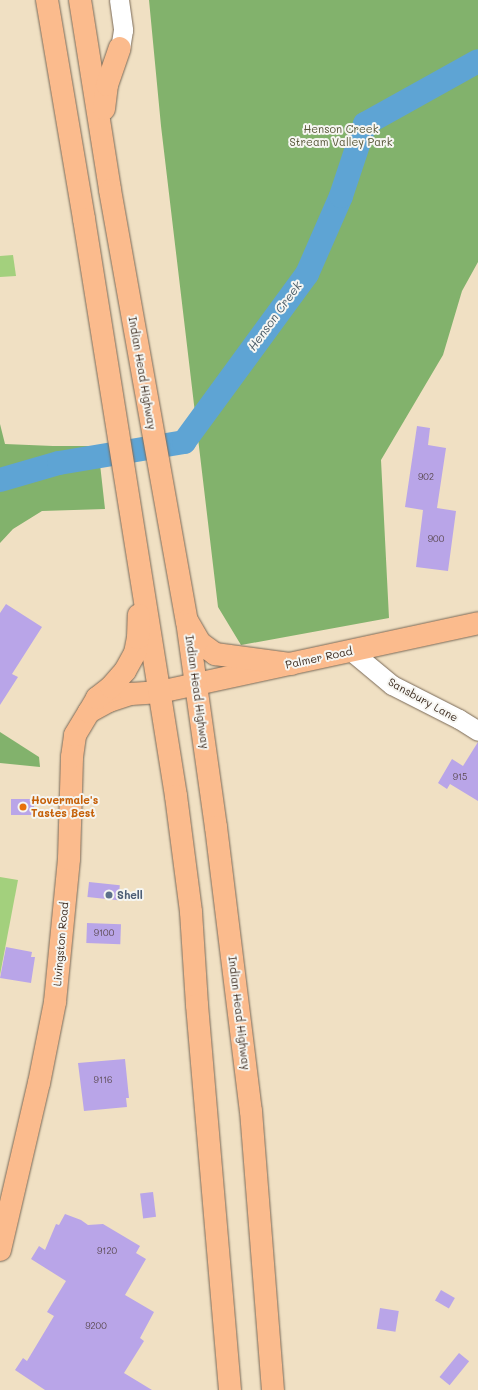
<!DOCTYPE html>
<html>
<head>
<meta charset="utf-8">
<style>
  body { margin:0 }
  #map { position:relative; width:478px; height:1390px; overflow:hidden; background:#f0e0c3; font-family:Mali,sans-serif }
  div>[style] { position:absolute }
  .green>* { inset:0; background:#a3d07d }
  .forest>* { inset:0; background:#82b26c }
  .river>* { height:24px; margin:-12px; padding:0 12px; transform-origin:12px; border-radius:12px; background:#5ea4d4 }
  .building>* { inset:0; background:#b9a5e8; transform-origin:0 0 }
  .roads { filter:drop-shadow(0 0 1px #7a6a58) drop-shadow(0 0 1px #7a6a58) }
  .minor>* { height:19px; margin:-9.5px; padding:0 9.5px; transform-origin:9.5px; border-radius:9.5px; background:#fff }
  .major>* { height:22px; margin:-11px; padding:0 11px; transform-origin:11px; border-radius:11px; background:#fbbb8d }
  .highway>* { height:22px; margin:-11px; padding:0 11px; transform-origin:11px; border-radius:11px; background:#fbbb8d }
  .dots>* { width:11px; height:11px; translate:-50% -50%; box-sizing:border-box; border:2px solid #f6f6f2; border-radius:50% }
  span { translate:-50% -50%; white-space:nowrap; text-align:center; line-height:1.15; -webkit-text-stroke:4px #f6f6f2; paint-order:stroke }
  .number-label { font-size:9px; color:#5a4950 }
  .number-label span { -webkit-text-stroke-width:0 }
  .park-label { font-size:11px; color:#555436 }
  .street-label { font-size:11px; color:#3b2a1e }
  .food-label { font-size:11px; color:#c56008; font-weight:700 }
  .left { translate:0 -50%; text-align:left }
  .service-label { font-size:11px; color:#4e5e75; font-weight:700 }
  .water-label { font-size:12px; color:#495b67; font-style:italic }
</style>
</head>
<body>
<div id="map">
  <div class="green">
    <div style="clip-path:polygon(13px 255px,16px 276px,0 277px,0 256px)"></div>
    <div style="clip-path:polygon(0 877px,18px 880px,0 975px)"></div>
  </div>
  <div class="forest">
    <div style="clip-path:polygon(149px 0,478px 0,478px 262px,462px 291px,443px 355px,381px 460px,389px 618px,241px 645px,218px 607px,161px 126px)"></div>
    <div style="clip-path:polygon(0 424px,5px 444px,53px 446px,98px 446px,105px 509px,42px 511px,13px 529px,0 543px)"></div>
    <div style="clip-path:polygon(0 732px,39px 757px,40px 767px,0 763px)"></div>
  </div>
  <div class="river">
    <div style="left:0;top:480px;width:61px;rotate:-16.1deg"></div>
    <div style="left:59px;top:463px;width:127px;rotate:-9.5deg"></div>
    <div style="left:184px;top:442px;width:208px;rotate:-53.8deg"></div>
    <div style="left:307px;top:274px;width:85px;rotate:-66.4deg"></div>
    <div style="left:341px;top:196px;width:76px;rotate:-71.6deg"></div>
    <div style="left:365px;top:124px;width:129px;rotate:-29.1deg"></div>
  </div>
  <div class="building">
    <div style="clip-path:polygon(417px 426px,430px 428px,428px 445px,446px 448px,437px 508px,456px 511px,448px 571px,416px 567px,423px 510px,405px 507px)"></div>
    <div style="clip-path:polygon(6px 604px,42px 627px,12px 674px,18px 677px,0 705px,0 613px)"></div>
    <div style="clip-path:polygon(478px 742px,478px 801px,450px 784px,447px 789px,438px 783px,452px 759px,463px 766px)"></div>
    <div style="left:34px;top:799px;width:16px;height:23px;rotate:90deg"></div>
    <div style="left:89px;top:882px;width:31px;height:15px;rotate:6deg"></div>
    <div style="left:87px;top:923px;width:34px;height:20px;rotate:2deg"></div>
    <div style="clip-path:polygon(6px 947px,32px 952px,31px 957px,35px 957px,31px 983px,0 978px)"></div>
    <div style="clip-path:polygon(125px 1059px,129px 1098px,126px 1098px,127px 1107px,84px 1111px,78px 1063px)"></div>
    <div style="left:153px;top:1192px;width:25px;height:13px;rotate:83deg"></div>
    <div style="clip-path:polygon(65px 1214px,81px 1220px,88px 1225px,103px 1224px,140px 1246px,136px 1253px,146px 1259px,125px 1295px,154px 1312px,140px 1338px,144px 1341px,124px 1373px,152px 1390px,45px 1390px,15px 1370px,23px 1358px,27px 1361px,54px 1316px,47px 1312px,66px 1281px,31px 1259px,39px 1246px,45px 1250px,56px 1224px,59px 1225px)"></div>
    <div style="left:441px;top:1290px;width:16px;height:12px;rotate:30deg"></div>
    <div style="left:380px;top:1308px;width:19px;height:21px;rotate:9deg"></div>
    <div style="left:459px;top:1353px;width:13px;height:31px;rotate:39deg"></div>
  </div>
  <div class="roads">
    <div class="minor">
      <div style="left:119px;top:0;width:30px;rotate:82deg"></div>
      <div style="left:123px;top:30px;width:18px;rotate:99deg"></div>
      <div style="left:351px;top:651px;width:53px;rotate:39.7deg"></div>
      <div style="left:392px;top:685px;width:75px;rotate:26.9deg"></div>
      <div style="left:459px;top:719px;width:22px;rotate:32deg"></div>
    </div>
    <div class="major">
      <div style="left:0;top:1250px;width:171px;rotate:-76.9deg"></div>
      <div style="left:39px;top:1083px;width:83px;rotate:-78.8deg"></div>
      <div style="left:55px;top:1002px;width:144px;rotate:-84.4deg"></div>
      <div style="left:69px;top:859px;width:102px;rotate:-88.3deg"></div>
      <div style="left:72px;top:757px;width:22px;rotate:-82deg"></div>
      <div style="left:75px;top:735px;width:27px;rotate:-59deg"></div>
      <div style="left:89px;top:712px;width:23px;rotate:-29deg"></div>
      <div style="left:109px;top:701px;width:23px;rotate:-18deg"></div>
      <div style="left:131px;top:694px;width:29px;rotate:-4deg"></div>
      <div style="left:160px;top:692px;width:325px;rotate:-12.2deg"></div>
    </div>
    <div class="highway">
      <div style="left:47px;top:0;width:222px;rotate:80.4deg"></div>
      <div style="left:84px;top:219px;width:584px;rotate:80.94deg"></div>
      <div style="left:176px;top:796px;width:117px;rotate:82.6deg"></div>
      <div style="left:191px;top:912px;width:93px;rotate:86.3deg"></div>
      <div style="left:197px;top:1005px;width:386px;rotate:85.1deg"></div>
      <div style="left:80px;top:0;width:192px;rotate:81deg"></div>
      <div style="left:110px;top:190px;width:438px;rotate:79.9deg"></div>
      <div style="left:187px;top:621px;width:208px;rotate:82deg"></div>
      <div style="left:216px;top:827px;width:286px;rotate:83deg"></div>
      <div style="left:251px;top:1111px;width:280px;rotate:85.5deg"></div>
      <div style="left:104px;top:109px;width:24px;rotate:-83deg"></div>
      <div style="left:107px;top:85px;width:39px;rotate:-71deg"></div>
      <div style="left:189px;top:624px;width:22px;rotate:60deg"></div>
      <div style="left:200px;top:643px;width:19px;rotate:36deg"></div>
      <div style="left:215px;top:654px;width:77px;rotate:7.5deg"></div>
      <div style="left:89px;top:712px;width:16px;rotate:-60deg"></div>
      <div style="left:97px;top:698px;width:18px;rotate:-38deg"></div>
      <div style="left:111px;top:687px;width:21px;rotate:-49deg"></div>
      <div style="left:125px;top:671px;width:21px;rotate:-61deg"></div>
      <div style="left:135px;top:653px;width:15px;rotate:-79deg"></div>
      <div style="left:138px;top:638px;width:23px;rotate:-88deg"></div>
    </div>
  </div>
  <div class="dots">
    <div style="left:23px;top:807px;background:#e8710a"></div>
    <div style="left:109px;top:895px;background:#5c6f8a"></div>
  </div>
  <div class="number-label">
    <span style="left:426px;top:477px">902</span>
    <span style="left:436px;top:539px">900</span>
    <span style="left:460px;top:777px">915</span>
    <span style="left:104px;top:933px">9100</span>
    <span style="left:103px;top:1080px">9116</span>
    <span style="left:107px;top:1251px">9120</span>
    <span style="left:96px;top:1326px">9200</span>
  </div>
  <div class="park-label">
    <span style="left:341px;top:136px">Henson Creek<br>Stream Valley Park</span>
  </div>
  <div class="street-label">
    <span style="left:142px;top:373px;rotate:80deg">Indian Head Highway</span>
    <span style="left:319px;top:658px;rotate:-12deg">Palmer Road</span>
    <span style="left:197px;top:692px;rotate:82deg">Indian Head Highway</span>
    <span style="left:423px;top:700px;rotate:29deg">Sansbury Lane</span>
    <span style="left:61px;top:944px;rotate:-85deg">Livingston Road</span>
    <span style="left:239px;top:1013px;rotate:83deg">Indian Head Highway</span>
  </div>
  <div class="food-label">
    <span class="left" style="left:31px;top:807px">Hovermale's<br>Tastes Best</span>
  </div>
  <div class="service-label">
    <span class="left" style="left:117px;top:895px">Shell</span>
  </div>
  <div class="water-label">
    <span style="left:275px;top:316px;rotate:-54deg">Henson Creek</span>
  </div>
</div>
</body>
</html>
